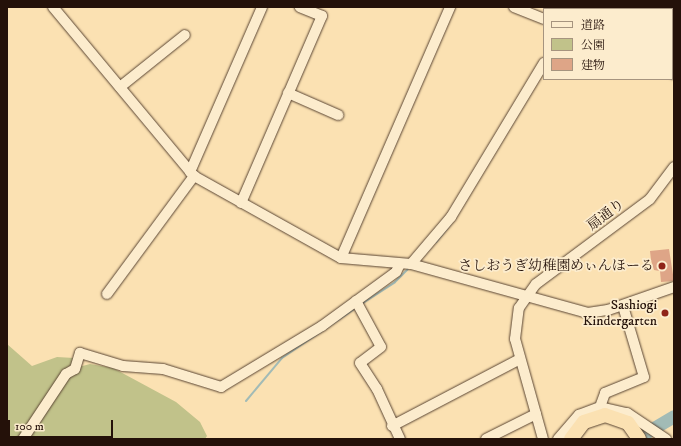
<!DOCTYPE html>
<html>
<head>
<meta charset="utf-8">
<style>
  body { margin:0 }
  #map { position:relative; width:681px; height:446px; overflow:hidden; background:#fbe1b2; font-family:"IM FELL DW Pica","Noto Serif JP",serif }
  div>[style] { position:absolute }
  .green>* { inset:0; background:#c1c28a }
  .stream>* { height:2px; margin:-1px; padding:0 1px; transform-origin:1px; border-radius:1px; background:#a2bbb6 }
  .river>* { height:13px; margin:-6.5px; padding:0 6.5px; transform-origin:6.5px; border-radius:6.5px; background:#a2bbb6 }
  .building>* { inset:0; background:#dea587 }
  .roads { filter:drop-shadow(0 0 1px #5a4533) drop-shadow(0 0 1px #5a4533) }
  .minor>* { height:10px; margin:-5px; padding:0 5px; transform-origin:5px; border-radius:5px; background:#fceccd }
  .highway>* { height:14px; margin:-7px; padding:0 7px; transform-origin:7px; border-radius:7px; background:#fbe1b2 }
  .dots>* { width:11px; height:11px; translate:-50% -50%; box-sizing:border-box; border:2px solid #fceccd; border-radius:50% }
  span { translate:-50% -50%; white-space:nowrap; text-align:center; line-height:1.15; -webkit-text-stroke:3.5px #fceccd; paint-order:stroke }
  .street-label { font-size:14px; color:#241109 }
  .poi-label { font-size:14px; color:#241109 }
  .right { translate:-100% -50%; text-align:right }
  .frame { position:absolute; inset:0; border:8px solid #241109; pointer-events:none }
  .legend { position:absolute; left:543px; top:8px; width:130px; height:72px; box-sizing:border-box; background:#fceccd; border:1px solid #a6947f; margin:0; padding:5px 7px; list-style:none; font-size:12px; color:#241109 }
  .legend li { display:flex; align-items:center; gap:8px; height:20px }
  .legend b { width:20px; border:1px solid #a6947f }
  .scale { position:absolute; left:8px; top:420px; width:105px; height:18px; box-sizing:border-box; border:2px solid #241109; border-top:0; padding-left:5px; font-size:12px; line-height:14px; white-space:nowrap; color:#241109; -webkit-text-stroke:3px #fceccd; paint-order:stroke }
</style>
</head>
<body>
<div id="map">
  <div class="green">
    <div style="clip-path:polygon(7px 344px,32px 366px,57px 357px,74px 358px,75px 368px,90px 364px,113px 368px,176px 402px,200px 422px,207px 436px,205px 439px,7px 439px)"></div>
  </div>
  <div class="stream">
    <div style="left:436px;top:242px;width:22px;rotate:-51deg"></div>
    <div style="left:363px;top:303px;width:38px;rotate:-33deg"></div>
    <div style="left:395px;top:282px;width:18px;rotate:-45deg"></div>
    <div style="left:246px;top:401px;width:56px;rotate:-50.1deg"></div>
    <div style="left:282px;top:358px;width:87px;rotate:-34.2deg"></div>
  </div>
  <div class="river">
    <div style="left:635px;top:439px;width:45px;rotate:-30.5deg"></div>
  </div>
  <div class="building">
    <div style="clip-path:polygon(669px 249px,674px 281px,661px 282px,660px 271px,654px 270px,651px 260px,650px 251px)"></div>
  </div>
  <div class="roads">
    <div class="minor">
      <div style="left:53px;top:7px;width:220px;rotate:50.2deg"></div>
      <div style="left:194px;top:176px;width:168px;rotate:29.2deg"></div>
      <div style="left:341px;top:258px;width:70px;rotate:4.9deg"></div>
      <div style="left:411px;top:264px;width:184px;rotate:15.5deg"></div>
      <div style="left:588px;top:313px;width:20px;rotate:-9deg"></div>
      <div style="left:608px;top:310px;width:70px;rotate:-19.2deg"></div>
      <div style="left:514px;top:7px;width:32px;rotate:22deg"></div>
      <div style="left:574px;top:9px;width:2px;rotate:-63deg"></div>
      <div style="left:672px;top:73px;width:2px;rotate:27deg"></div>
      <div style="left:120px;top:87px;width:83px;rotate:-38.7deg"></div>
      <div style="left:288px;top:93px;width:55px;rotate:23.7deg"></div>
      <div style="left:190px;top:172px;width:180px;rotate:-66.4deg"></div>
      <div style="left:241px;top:203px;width:204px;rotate:-66.6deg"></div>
      <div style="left:322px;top:16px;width:24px;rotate:-158deg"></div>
      <div style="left:341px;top:258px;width:274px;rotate:-66.5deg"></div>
      <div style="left:411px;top:264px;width:62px;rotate:-49.6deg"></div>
      <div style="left:451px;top:217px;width:180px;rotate:-58.9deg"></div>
      <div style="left:107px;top:294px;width:147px;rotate:-53.6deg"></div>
      <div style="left:356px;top:301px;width:52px;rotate:61.5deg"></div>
      <div style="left:381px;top:347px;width:26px;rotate:143deg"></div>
      <div style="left:360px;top:363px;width:31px;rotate:57deg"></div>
      <div style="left:377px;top:389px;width:55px;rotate:65.3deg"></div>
      <div style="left:600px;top:407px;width:15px;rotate:-70deg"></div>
      <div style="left:605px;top:393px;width:42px;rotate:-22.3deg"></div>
      <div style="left:644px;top:377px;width:74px;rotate:-106.5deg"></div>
      <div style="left:392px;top:426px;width:144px;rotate:-27.6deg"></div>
      <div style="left:23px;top:439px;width:78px;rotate:-56.5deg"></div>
      <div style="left:66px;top:374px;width:10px;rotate:-29deg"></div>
      <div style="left:75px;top:369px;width:17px;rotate:-73deg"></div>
      <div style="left:80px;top:353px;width:45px;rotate:16.8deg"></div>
      <div style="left:123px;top:366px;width:40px;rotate:4.3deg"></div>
      <div style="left:163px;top:369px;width:61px;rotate:17.2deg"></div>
      <div style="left:221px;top:387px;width:118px;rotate:-31.1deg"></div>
      <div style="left:322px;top:326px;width:92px;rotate:-36.1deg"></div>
      <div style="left:396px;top:272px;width:9px;rotate:-63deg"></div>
      <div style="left:486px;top:439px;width:56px;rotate:-26.6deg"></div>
      <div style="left:543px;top:439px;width:104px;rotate:-105.6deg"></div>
      <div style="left:515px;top:339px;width:31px;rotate:-83deg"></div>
      <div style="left:519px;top:308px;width:29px;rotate:-55deg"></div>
      <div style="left:536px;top:284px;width:142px;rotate:-36.7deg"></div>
      <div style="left:650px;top:199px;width:40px;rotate:-53deg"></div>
      <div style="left:558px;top:439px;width:32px;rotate:-49deg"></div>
      <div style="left:579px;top:415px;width:22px;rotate:-21deg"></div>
      <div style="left:600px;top:407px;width:28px;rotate:13deg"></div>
      <div style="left:627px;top:413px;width:47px;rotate:33.7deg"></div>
    </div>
    <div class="highway">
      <div style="left:571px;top:439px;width:21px;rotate:-53deg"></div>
      <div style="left:584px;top:422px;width:22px;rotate:-18deg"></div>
      <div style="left:605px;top:415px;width:24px;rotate:19deg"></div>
      <div style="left:628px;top:423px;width:19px;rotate:55deg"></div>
    </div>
  </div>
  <div class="dots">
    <div style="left:662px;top:266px;background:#8f2418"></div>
    <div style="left:665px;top:313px;background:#8f2418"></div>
  </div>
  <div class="street-label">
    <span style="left:606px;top:215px;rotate:-37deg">扇通り</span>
  </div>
  <div class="poi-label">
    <span class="right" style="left:654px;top:266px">さしおうぎ幼稚園めぃんほーる</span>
    <span class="right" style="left:657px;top:313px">Sashiogi<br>Kindergarten</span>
  </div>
  <div class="frame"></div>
  <ul class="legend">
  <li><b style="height:5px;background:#fceccd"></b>道路</li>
  <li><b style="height:11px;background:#c1c28a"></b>公園</li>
  <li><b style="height:11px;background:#dea587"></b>建物</li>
  </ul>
  <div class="scale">100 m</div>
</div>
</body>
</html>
